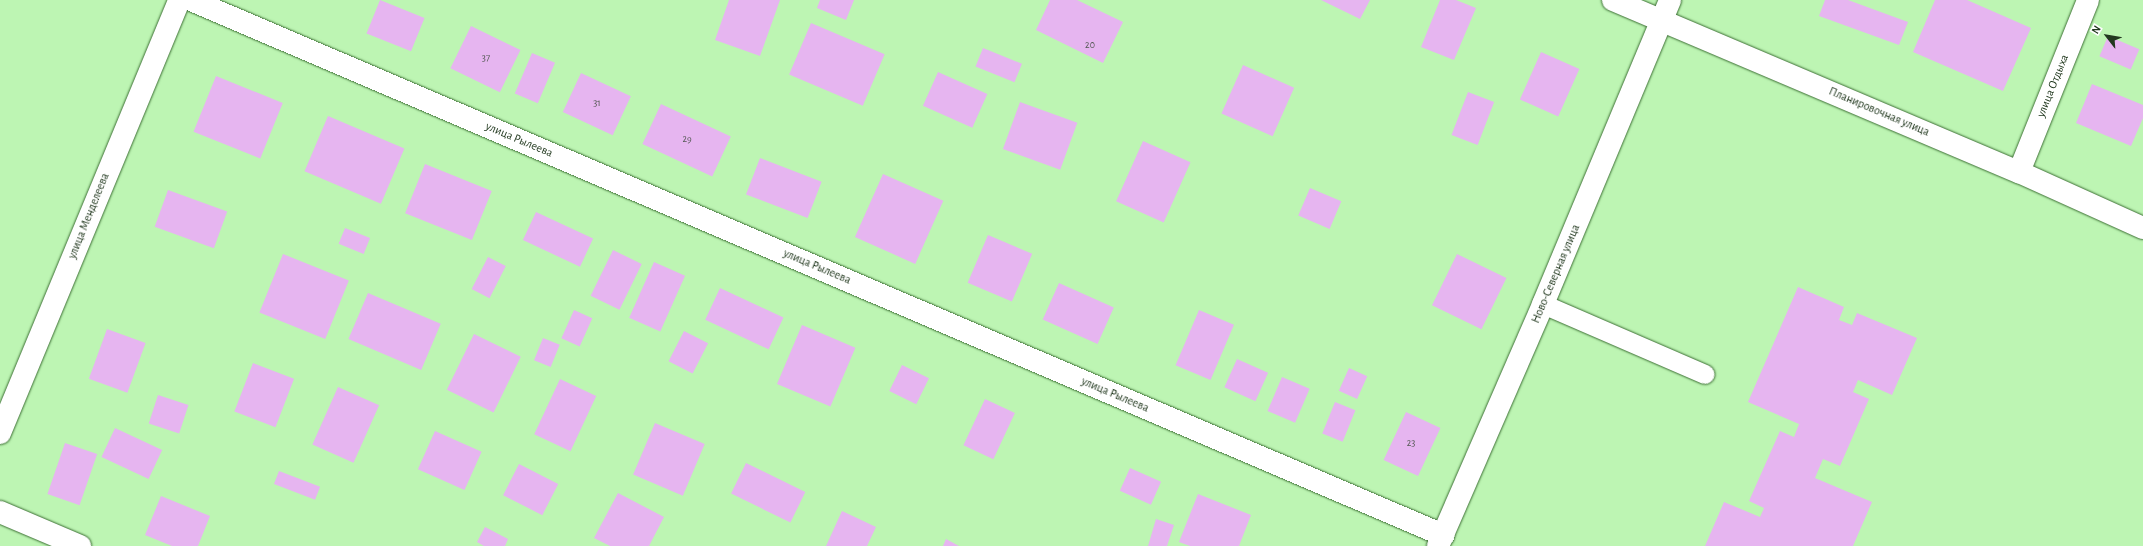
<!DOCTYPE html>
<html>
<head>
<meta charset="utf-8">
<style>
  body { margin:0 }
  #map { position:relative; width:2143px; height:546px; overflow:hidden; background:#bdf5b3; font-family:"Alegreya Sans",sans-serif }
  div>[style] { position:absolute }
  .building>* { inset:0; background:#e6b5f0; transform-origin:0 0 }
  .roads { filter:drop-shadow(0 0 1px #3c6f34) drop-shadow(0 0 1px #3c6f34) }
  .service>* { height:19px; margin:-9.5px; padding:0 9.5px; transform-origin:9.5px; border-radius:9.5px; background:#fff }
  .minor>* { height:22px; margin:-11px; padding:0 11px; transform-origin:11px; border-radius:11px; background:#fff }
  span { translate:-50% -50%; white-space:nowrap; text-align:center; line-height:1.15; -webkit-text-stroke:3px #fff; paint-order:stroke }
  .number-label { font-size:10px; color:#535853 }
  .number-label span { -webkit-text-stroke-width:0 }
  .street-label { font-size:12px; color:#22391f }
  .north { position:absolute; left:2087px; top:16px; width:40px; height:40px; -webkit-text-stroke:3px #fff; paint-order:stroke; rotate:301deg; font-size:11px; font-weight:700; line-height:16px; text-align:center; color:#22391f }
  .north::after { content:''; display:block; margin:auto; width:14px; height:18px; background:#22391f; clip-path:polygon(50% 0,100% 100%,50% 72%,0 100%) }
</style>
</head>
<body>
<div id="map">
  <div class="building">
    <div style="left:380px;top:0;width:48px;height:36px;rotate:22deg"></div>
    <div style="clip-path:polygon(729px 0,780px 0,760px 56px,715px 40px)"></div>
    <div style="clip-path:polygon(820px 0,854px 0,846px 20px,817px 8px)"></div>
    <div style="clip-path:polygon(1050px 0,1077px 0,1123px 22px,1103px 63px,1036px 30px)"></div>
    <div style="clip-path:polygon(1321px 0,1370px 0,1360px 19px)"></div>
    <div style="clip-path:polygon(1440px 0,1456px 0,1476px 8px,1454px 60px,1421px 47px)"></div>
    <div style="clip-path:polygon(1825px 0,1848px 0,1908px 22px,1899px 45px,1819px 16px)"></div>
    <div style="clip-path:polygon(1935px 0,1967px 0,2031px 28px,2003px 91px,1913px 52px)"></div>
    <div style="left:811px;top:23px;width:80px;height:56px;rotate:23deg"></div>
    <div style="left:471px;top:26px;width:55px;height:47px;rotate:26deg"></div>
    <div style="left:2108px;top:36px;width:34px;height:22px;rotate:23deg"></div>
    <div style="left:983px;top:48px;width:42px;height:20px;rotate:22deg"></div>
    <div style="left:1541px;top:52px;width:42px;height:52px;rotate:24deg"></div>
    <div style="left:532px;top:53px;width:25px;height:44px;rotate:23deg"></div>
    <div style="left:1243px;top:65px;width:56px;height:53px;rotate:24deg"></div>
    <div style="left:938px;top:72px;width:54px;height:37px;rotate:24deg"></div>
    <div style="left:581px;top:73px;width:55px;height:43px;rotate:25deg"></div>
    <div style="left:216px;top:76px;width:72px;height:60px;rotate:22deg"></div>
    <div style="clip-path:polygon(2092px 84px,2143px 105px,2143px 118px,2131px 146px,2076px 123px)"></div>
    <div style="left:1468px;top:92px;width:28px;height:46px;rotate:21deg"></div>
    <div style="left:1020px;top:102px;width:61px;height:50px;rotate:20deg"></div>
    <div style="left:661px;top:104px;width:77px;height:44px;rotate:25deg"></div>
    <div style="left:328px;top:116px;width:83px;height:60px;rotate:23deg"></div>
    <div style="left:1143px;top:141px;width:52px;height:66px;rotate:24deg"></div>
    <div style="left:760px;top:158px;width:66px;height:39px;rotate:21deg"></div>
    <div style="left:425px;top:164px;width:72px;height:53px;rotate:22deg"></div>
    <div style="left:883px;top:174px;width:66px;height:69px;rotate:24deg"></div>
    <div style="left:1310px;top:188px;width:34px;height:30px;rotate:23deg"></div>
    <div style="left:168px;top:190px;width:63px;height:39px;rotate:20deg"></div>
    <div style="left:536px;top:212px;width:63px;height:31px;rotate:25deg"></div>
    <div style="left:345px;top:228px;width:27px;height:17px;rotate:22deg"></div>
    <div style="left:988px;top:235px;width:48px;height:52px;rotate:23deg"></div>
    <div style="left:613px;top:250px;width:32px;height:51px;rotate:26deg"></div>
    <div style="left:283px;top:254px;width:71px;height:63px;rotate:22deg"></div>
    <div style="left:1457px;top:254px;width:55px;height:57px;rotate:26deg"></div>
    <div style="left:488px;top:257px;width:20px;height:36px;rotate:27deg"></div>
    <div style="left:654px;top:262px;width:34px;height:61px;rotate:24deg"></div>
    <div style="left:1059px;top:283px;width:60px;height:40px;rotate:24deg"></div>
    <div style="clip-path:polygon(1798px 287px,1844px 307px,1839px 320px,1852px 325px,1857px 313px,1917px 338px,1892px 395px,1858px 380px,1853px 392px,1869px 399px,1840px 466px,1823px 459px,1815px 478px,1872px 502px,1853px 546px,1705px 546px,1724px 502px,1760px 517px,1764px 508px,1749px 501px,1780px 431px,1794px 437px,1799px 424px,1748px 402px)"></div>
    <div style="left:720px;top:288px;width:70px;height:35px;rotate:25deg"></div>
    <div style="left:368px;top:293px;width:79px;height:50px;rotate:23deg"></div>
    <div style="left:574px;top:310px;width:20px;height:31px;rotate:24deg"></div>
    <div style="left:1199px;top:310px;width:38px;height:60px;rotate:23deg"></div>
    <div style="left:802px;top:325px;width:58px;height:64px;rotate:23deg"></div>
    <div style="left:107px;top:329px;width:41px;height:53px;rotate:20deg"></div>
    <div style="left:684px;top:331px;width:27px;height:34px;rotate:27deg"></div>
    <div style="left:474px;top:334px;width:52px;height:62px;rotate:26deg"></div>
    <div style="left:543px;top:338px;width:18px;height:24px;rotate:22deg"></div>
    <div style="left:1237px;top:359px;width:34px;height:31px;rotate:24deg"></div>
    <div style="left:253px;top:363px;width:44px;height:52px;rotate:21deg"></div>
    <div style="left:902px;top:365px;width:30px;height:29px;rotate:26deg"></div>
    <div style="left:1349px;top:368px;width:20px;height:25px;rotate:24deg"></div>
    <div style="left:1282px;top:377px;width:30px;height:37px;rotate:23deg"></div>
    <div style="left:560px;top:379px;width:40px;height:61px;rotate:25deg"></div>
    <div style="left:338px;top:387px;width:45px;height:63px;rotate:24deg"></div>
    <div style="left:158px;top:395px;width:32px;height:30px;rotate:18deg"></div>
    <div style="left:985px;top:399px;width:33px;height:51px;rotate:25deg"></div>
    <div style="left:1335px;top:402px;width:22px;height:34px;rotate:22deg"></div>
    <div style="left:1406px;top:412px;width:38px;height:53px;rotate:25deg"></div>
    <div style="left:655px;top:423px;width:54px;height:56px;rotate:23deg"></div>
    <div style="left:115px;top:428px;width:52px;height:32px;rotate:25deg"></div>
    <div style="left:435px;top:431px;width:51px;height:42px;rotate:24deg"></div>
    <div style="left:65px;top:443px;width:34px;height:54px;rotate:19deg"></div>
    <div style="left:746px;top:463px;width:66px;height:34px;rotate:26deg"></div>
    <div style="left:519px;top:464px;width:44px;height:35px;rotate:27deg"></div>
    <div style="left:1130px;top:468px;width:34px;height:25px;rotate:24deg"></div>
    <div style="left:279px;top:471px;width:44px;height:14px;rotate:21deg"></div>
    <div style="clip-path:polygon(618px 493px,664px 517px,649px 546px,610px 546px,594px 538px)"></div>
    <div style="clip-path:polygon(1198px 494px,1251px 515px,1239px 546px,1190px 546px,1179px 542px)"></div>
    <div style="clip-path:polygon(161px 496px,210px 516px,198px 546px,172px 546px,145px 535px)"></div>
    <div style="clip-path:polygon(842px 511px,876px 527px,867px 546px,826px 546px)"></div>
    <div style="clip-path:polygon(1156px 519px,1174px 525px,1167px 546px,1148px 546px)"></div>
    <div style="clip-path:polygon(485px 527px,508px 539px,505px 546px,484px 546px,477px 542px)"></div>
    <div style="clip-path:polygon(946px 539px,959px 546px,943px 546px)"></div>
  </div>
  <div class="roads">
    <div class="service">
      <div style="left:1543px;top:304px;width:176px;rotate:23.4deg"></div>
    </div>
    <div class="minor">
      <div style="left:191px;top:0;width:1362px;rotate:23.14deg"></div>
      <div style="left:1613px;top:0;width:441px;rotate:23deg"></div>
      <div style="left:2019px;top:172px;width:136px;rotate:24.3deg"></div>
      <div style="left:2019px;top:172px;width:185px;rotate:-68.1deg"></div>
      <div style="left:0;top:433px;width:469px;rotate:-67.5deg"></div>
      <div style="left:0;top:512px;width:87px;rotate:23deg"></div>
      <div style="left:1438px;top:546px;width:264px;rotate:-66.5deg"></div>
      <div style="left:1543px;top:304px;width:329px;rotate:-67.3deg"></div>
    </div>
  </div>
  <div class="number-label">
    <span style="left:1090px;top:46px">20</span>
    <span style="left:486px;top:59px">37</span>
    <span style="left:597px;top:104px">31</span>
    <span style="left:687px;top:140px">29</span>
    <span style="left:1411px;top:444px">23</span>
  </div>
  <div class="street-label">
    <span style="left:2053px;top:86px;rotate:-68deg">улица Отдыха</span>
    <span style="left:1879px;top:112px;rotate:23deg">Планировочная улица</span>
    <span style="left:519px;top:140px;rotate:23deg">улица Рылеева</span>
    <span style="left:89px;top:216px;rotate:-68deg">улица Менделеева</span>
    <span style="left:817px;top:267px;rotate:23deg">улица Рылеева</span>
    <span style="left:1556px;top:274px;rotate:-67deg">Ново-Северная улица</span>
    <span style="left:1115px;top:395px;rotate:23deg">улица Рылеева</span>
  </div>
  <div class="north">N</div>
</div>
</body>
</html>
